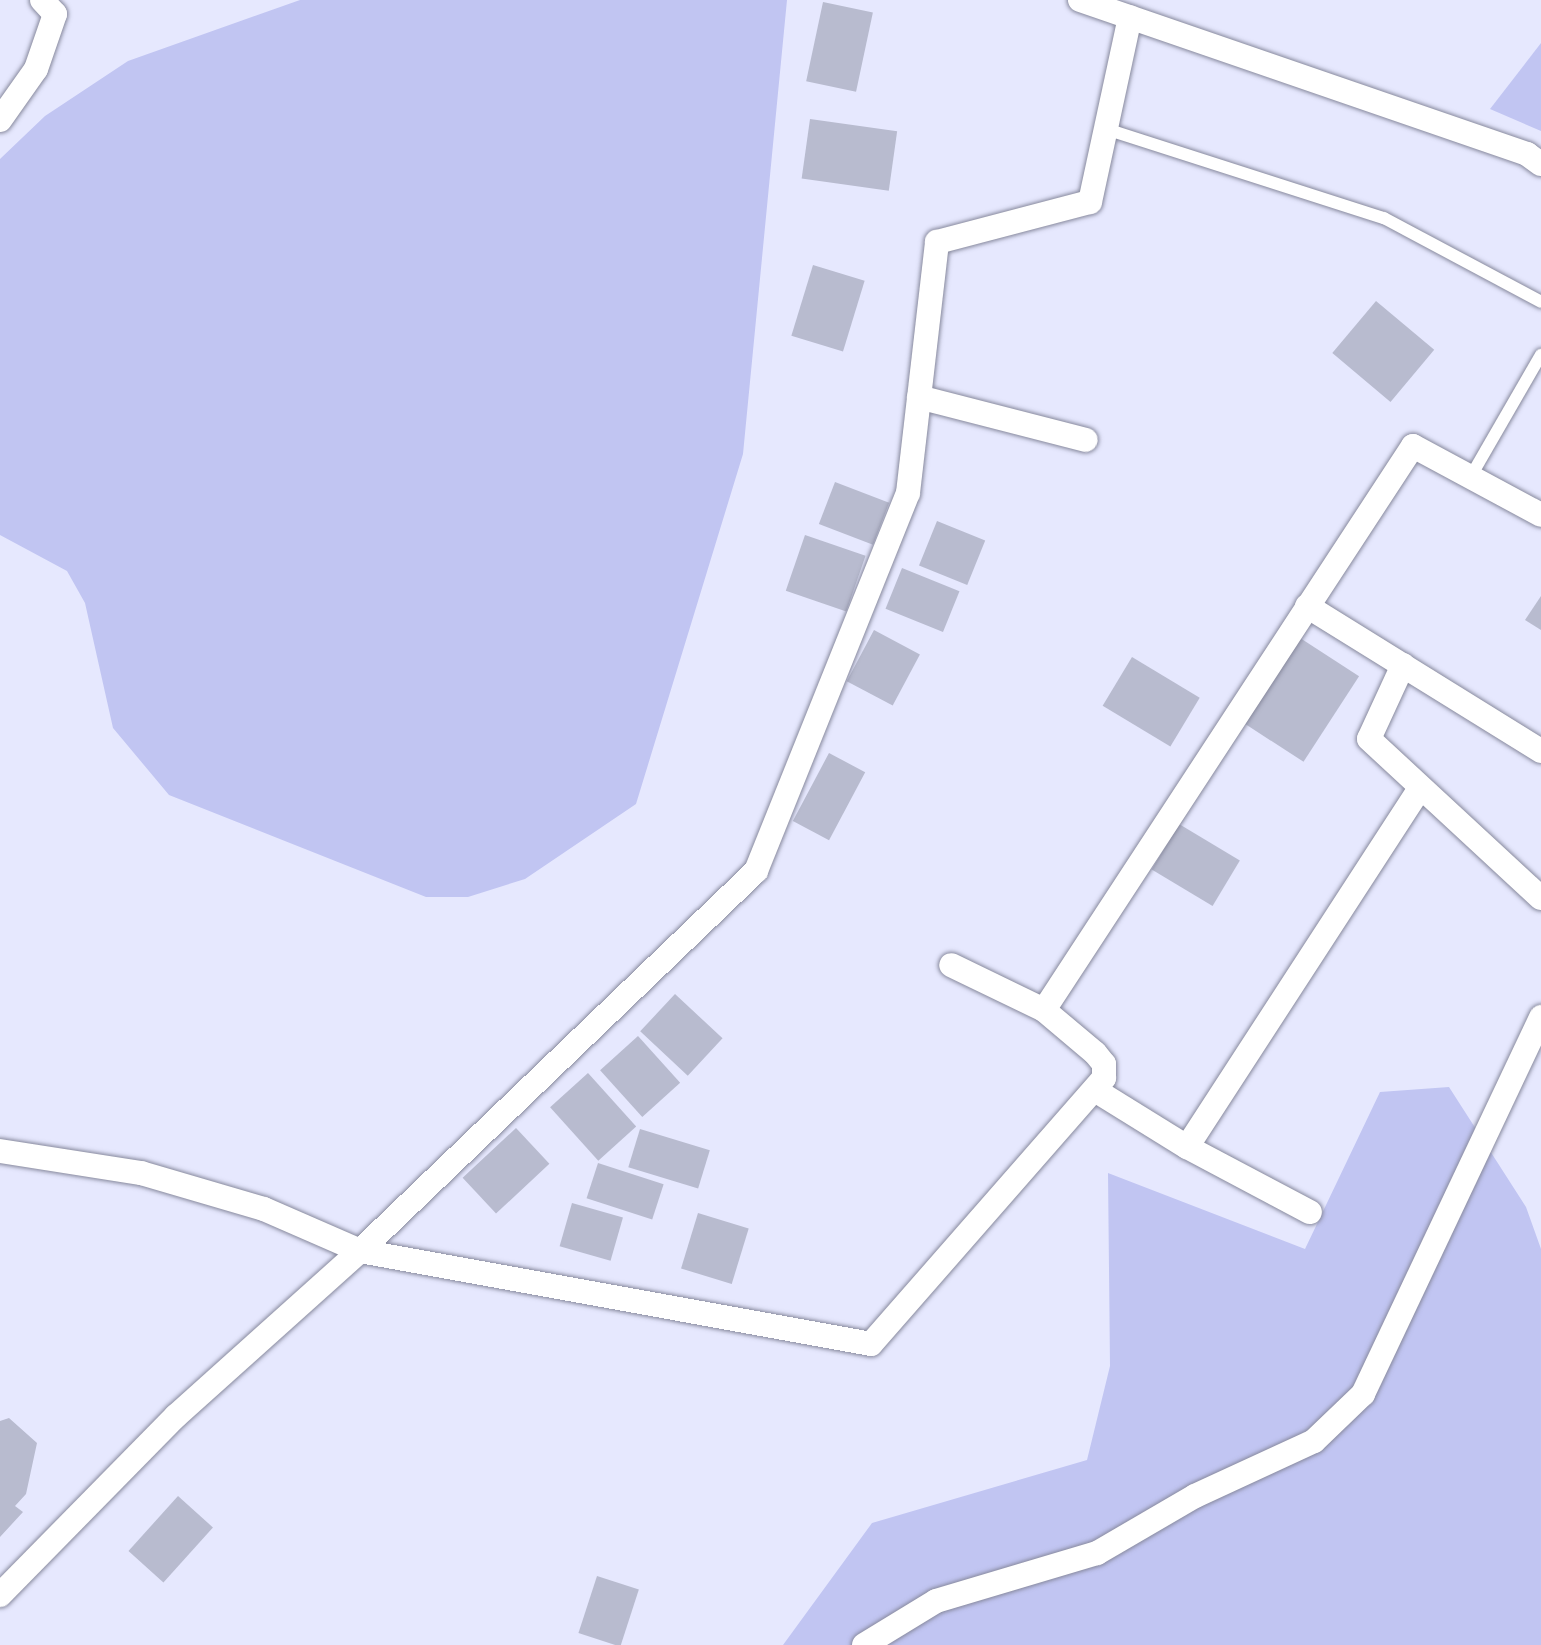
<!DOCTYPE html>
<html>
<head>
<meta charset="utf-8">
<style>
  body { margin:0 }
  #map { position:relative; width:1541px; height:1645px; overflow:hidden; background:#e6e8fe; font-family:"Exo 2",sans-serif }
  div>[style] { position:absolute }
  .green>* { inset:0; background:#c1c5f2 }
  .building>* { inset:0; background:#b8bbcf; transform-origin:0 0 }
  .roads { filter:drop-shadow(0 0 2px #87899d) drop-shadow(0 0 2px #87899d) }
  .lane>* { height:12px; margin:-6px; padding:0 6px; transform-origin:6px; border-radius:6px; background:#fff }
  .street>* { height:24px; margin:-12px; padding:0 12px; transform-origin:12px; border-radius:12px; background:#fff }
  span { translate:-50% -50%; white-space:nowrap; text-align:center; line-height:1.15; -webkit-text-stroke:6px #f5f6ff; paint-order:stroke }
</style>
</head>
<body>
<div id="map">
  <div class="green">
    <div style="clip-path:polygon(300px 0,787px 0,743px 454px,636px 804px,525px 879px,468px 897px,426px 897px,169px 795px,113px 728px,85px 603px,67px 571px,0 535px,0 159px,45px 116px,128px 61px)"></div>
    <div style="clip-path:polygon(1541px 43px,1541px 131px,1490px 109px)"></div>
    <div style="clip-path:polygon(1449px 1087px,1526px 1207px,1541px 1249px,1541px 1645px,783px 1645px,872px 1523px,1087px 1460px,1110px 1366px,1108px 1173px,1305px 1249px,1380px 1092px)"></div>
  </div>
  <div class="building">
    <div style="left:823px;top:2px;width:51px;height:81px;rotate:12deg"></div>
    <div style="left:810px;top:119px;width:88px;height:60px;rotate:8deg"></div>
    <div style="left:813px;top:265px;width:54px;height:74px;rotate:17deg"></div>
    <div style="left:1376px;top:301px;width:76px;height:68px;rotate:40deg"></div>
    <div style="left:835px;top:482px;width:58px;height:45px;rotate:21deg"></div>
    <div style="left:937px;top:521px;width:52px;height:48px;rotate:22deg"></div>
    <div style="left:805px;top:535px;width:64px;height:59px;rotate:19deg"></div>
    <div style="left:902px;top:568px;width:62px;height:44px;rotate:22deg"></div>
    <div style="clip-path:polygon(1541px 596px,1541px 630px,1525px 620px)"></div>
    <div style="left:874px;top:630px;width:52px;height:58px;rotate:28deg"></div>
    <div style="left:1297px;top:636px;width:74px;height:102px;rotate:33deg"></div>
    <div style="left:1132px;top:657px;width:79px;height:57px;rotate:31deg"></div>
    <div style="left:829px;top:753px;width:41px;height:77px;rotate:28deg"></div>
    <div style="left:1179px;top:824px;width:71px;height:53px;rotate:31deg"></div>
    <div style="left:675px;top:994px;width:65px;height:51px;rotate:43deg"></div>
    <div style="left:638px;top:1036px;width:63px;height:51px;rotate:48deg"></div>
    <div style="left:588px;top:1073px;width:72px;height:51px;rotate:48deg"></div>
    <div style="left:516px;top:1128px;width:49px;height:73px;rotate:47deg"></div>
    <div style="left:640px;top:1129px;width:73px;height:40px;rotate:17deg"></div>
    <div style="left:598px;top:1163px;width:69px;height:37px;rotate:18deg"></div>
    <div style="left:572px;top:1203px;width:53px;height:45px;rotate:16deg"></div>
    <div style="left:698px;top:1213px;width:53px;height:58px;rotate:17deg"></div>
    <div style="clip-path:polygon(9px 1418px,37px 1443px,26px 1494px,15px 1506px,23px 1512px,0 1537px,0 1421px)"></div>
    <div style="left:178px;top:1496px;width:47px;height:74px;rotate:42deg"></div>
    <div style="left:597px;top:1576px;width:44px;height:60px;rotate:18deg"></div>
  </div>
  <div class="roads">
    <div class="lane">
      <div style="left:1106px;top:129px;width:292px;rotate:17.8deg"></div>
      <div style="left:1384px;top:218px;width:178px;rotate:28.1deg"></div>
      <div style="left:1471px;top:476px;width:140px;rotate:-60deg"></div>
    </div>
    <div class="street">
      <div style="left:1080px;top:0;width:473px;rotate:19deg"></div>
      <div style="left:1527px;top:154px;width:17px;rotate:36deg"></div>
      <div style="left:0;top:120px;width:62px;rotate:-54.8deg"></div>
      <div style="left:36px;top:69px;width:58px;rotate:-70.9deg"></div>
      <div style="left:55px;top:14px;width:19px;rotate:-133deg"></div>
      <div style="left:919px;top:397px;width:172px;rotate:14.4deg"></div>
      <div style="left:1307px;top:606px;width:275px;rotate:31.8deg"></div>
      <div style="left:1403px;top:665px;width:81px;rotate:114.7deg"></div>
      <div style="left:1369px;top:739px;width:234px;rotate:42.8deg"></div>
      <div style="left:1044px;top:1010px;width:674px;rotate:-56.81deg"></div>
      <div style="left:1413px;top:446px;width:145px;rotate:28.3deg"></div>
      <div style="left:1095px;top:1090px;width:108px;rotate:31.8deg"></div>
      <div style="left:1187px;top:1147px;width:139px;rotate:27.9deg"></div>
      <div style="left:1187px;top:1147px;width:428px;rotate:-57deg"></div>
      <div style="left:0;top:1151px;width:143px;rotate:8.9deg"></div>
      <div style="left:141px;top:1173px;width:128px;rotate:16.3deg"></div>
      <div style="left:264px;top:1209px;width:105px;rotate:23.6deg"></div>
      <div style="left:360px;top:1251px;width:519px;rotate:10.31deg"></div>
      <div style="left:871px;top:1344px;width:354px;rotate:-48.8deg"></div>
      <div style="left:1104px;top:1078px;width:14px;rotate:-90deg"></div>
      <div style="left:1104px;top:1064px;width:14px;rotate:-129deg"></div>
      <div style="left:1095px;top:1053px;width:67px;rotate:-139.9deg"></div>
      <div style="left:1044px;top:1010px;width:103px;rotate:-154.2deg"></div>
      <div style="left:0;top:1595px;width:251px;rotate:-45.5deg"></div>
      <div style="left:176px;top:1416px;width:247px;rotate:-41.9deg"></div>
      <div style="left:360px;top:1251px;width:549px;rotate:-43.82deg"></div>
      <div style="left:756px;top:871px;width:407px;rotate:-68.1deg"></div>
      <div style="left:908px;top:493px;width:253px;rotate:-83.4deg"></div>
      <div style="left:937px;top:242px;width:158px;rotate:-14.7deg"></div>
      <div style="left:1090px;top:202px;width:189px;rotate:-77.8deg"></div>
      <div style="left:864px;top:1645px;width:84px;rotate:-31.4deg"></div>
      <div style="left:936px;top:1601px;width:168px;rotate:-16.6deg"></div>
      <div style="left:1097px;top:1553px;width:113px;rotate:-30.2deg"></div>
      <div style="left:1195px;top:1496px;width:131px;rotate:-24.8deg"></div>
      <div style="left:1314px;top:1441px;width:68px;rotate:-43.8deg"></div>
      <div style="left:1363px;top:1394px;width:417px;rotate:-64.7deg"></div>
    </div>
  </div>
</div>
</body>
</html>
